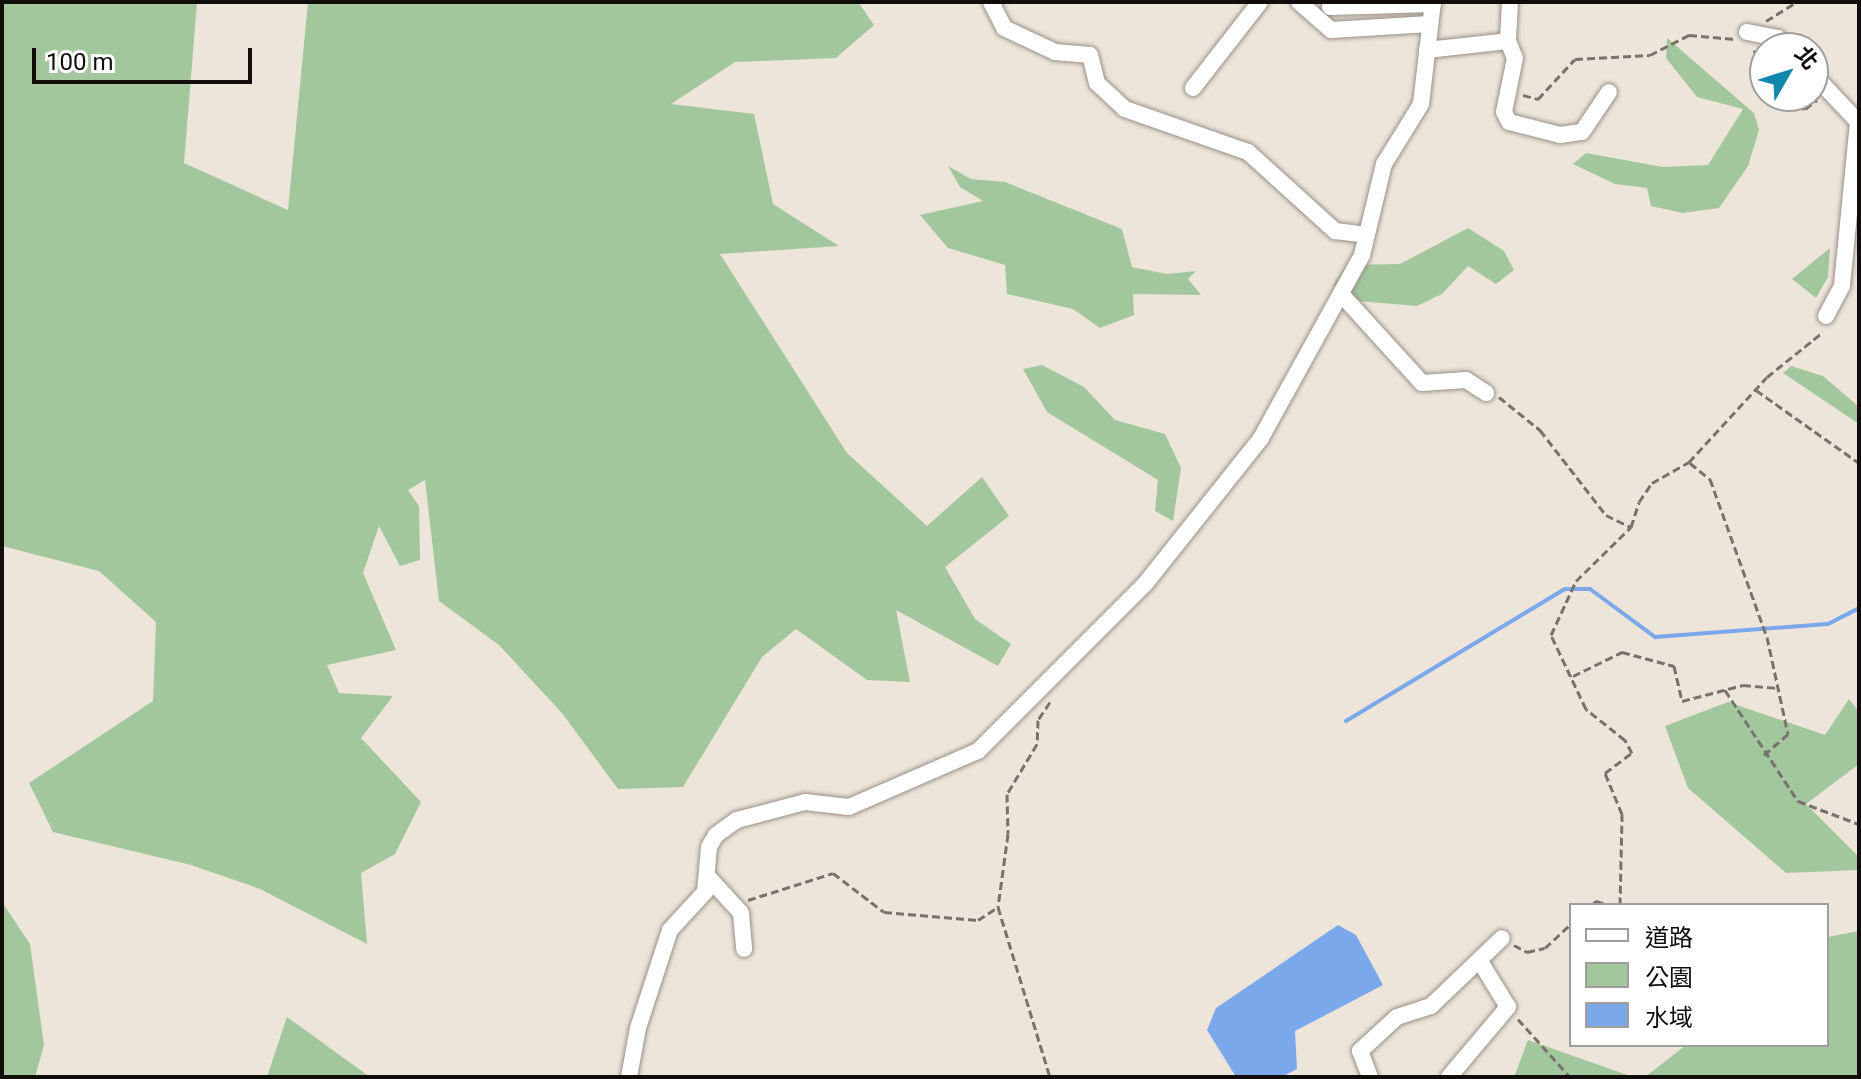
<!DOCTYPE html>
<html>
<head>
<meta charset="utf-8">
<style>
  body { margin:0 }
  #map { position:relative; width:1861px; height:1079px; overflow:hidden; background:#ede5da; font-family:Roboto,"Noto Sans TC",sans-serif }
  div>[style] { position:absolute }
  .green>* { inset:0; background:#a3c79d }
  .water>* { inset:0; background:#7ba7eb }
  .stream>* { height:4px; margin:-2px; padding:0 2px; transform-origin:2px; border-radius:2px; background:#7ba7eb }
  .path>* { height:3px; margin-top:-1.5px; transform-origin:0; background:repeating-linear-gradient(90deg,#78726c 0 8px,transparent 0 12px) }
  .roads { filter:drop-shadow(0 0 2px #989087) drop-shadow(0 0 2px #989087) }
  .minor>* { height:16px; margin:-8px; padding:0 8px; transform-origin:8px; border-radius:8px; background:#fff }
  span { translate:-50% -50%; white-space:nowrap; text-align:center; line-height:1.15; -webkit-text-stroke:6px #fff; paint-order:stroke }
  .frame { position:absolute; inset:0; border:4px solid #100d0a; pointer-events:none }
  .legend { position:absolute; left:1569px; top:903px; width:260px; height:144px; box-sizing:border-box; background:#fff; border:2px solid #9f9e9d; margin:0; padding:10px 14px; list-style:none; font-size:24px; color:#100d0a }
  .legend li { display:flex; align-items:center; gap:16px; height:40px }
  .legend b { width:40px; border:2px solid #9f9e9d }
  .north { position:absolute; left:1749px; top:32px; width:80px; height:80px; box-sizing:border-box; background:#fff; border:2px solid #9f9e9d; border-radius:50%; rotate:51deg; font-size:22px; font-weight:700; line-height:32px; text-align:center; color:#100d0a }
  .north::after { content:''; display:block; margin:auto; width:28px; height:36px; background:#1187ac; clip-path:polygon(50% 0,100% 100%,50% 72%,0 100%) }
  .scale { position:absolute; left:32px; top:48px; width:220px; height:36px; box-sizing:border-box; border:4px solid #100d0a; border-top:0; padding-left:10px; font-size:24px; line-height:28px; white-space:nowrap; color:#100d0a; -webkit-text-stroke:6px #fff; paint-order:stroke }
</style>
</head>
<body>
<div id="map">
  <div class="green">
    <div style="clip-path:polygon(2px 2px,197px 3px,184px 163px,288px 210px,308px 2px,858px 2px,874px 25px,836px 58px,735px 62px,671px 104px,754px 114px,773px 204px,839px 246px,720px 254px,847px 453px,927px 526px,982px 477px,1009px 516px,945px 567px,975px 619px,1011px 644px,998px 666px,896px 610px,910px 682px,867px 680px,796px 629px,762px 657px,683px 787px,618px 789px,562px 713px,499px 645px,439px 601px,425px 480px,408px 490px,419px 506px,420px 560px,400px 566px,379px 526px,363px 573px,396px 650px,327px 665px,339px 693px,393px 696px,361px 738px,421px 802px,395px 854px,361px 873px,367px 944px,260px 889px,191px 865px,53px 832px,29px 783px,153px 701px,156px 622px,99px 571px,2px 546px)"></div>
    <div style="clip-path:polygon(1667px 38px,1754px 113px,1759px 130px,1748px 166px,1719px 208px,1683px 213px,1651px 206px,1647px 188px,1615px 184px,1573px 164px,1586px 153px,1663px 167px,1708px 165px,1743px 109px,1697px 97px,1666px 58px)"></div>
    <div style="clip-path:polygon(948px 166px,971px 179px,1005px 182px,1122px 229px,1132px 267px,1167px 274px,1196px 271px,1188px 279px,1201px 295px,1133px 294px,1134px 315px,1100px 328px,1073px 309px,1007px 294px,1005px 265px,948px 248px,920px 215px,983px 201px,960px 187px)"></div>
    <div style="clip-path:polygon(1468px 228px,1504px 251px,1514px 270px,1496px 284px,1468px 266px,1442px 294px,1417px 306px,1357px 301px,1333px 285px,1347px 265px,1400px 264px)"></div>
    <div style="clip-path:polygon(1830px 248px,1828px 277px,1816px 298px,1792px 279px)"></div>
    <div style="clip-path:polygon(1042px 365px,1084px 387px,1115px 420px,1165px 434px,1181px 468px,1173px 521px,1155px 511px,1158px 480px,1047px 412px,1023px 369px)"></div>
    <div style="clip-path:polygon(1791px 366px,1823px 376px,1859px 407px,1859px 424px,1783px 373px)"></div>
    <div style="clip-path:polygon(1849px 699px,1859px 712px,1859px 764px,1806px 804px,1859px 857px,1859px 870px,1786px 873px,1688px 788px,1665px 726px,1728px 702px,1825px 735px)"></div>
    <div style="clip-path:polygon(2px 902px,30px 944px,44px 1045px,35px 1077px,2px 1077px)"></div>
    <div style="clip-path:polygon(1859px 931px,1859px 1077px,1645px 1077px,1686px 1045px,1827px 1045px,1827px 937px)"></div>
    <div style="clip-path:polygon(287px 1017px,370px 1077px,267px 1077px)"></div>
    <div style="clip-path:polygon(1528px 1040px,1633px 1077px,1514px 1077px)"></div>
  </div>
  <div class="water">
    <div style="clip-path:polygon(1338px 925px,1356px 935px,1383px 985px,1295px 1031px,1297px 1069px,1282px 1077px,1236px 1077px,1207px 1030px,1216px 1008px)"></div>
  </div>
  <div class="stream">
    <div style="left:1346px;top:721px;width:256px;rotate:-31.1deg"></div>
    <div style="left:1565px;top:589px;width:25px"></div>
    <div style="left:1590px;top:589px;width:81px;rotate:36.4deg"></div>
    <div style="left:1655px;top:637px;width:173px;rotate:-4.3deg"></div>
    <div style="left:1828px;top:624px;width:35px;rotate:-27deg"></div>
  </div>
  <div class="path">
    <div style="left:1766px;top:21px;width:36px;rotate:-32deg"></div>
    <div style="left:1754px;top:50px;width:28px;rotate:67deg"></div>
    <div style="left:1523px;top:95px;width:16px;rotate:15deg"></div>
    <div style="left:1538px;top:99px;width:54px;rotate:-47.2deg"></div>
    <div style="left:1575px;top:59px;width:75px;rotate:-3.1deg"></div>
    <div style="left:1650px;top:55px;width:44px;rotate:-27.1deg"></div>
    <div style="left:1689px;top:35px;width:46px;rotate:5deg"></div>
    <div style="left:1781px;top:96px;width:11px;rotate:52deg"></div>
    <div style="left:1788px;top:105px;width:17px;rotate:13deg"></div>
    <div style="left:1805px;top:109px;width:15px;rotate:-37deg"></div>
    <div style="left:1756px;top:390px;width:126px;rotate:35.3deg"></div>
    <div style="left:1499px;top:397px;width:53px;rotate:38.8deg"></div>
    <div style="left:1540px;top:430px;width:108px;rotate:52.2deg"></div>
    <div style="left:1606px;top:515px;width:28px;rotate:26deg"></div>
    <div style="left:1690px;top:463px;width:26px;rotate:39deg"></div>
    <div style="left:1710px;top:479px;width:168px;rotate:70.2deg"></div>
    <div style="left:1767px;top:637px;width:99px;rotate:77.8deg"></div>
    <div style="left:1788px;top:734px;width:32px;rotate:139deg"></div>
    <div style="left:1573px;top:676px;width:55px;rotate:-26.1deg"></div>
    <div style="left:1622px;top:652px;width:54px;rotate:15.1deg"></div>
    <div style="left:1674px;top:666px;width:36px;rotate:77deg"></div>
    <div style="left:1682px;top:701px;width:63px;rotate:-14.7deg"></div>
    <div style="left:1743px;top:685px;width:33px;rotate:5deg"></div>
    <div style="left:1725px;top:690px;width:133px;rotate:56.7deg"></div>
    <div style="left:1798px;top:801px;width:65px;rotate:20.7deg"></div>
    <div style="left:1050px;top:702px;width:22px;rotate:124deg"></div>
    <div style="left:1038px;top:720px;width:24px;rotate:92deg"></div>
    <div style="left:1037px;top:744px;width:58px;rotate:121deg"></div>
    <div style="left:1007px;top:794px;width:40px;rotate:88.6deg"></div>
    <div style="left:1008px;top:834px;width:74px;rotate:97.8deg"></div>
    <div style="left:998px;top:907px;width:178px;rotate:73deg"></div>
    <div style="left:748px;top:900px;width:89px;rotate:-17.6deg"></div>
    <div style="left:833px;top:873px;width:64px;rotate:37.4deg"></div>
    <div style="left:884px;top:912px;width:94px;rotate:4.9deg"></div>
    <div style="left:978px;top:920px;width:24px;rotate:-33deg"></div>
    <div style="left:1592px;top:905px;width:6px;rotate:-45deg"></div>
    <div style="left:1596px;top:901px;width:14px;rotate:17deg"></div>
    <div style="left:1620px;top:905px;width:91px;rotate:-88.7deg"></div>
    <div style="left:1622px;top:814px;width:44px;rotate:-112.5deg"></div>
    <div style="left:1605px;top:773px;width:34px;rotate:-37deg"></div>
    <div style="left:1632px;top:753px;width:15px;rotate:-118deg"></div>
    <div style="left:1625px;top:740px;width:50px;rotate:-141.5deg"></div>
    <div style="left:1586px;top:709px;width:82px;rotate:-115.3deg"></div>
    <div style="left:1551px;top:635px;width:60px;rotate:-65.2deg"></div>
    <div style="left:1576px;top:581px;width:77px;rotate:-44.5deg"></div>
    <div style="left:1631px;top:527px;width:26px;rotate:-72deg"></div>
    <div style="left:1639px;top:502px;width:23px;rotate:-56deg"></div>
    <div style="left:1652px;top:483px;width:43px;rotate:-29.6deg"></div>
    <div style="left:1689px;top:462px;width:115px;rotate:-47.5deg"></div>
    <div style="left:1767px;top:377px;width:72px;rotate:-38.8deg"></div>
    <div style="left:1514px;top:945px;width:15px;rotate:28deg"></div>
    <div style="left:1527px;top:952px;width:18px;rotate:-13deg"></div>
    <div style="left:1545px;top:948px;width:35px;rotate:-43deg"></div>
    <div style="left:1518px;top:1019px;width:78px;rotate:48.1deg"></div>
  </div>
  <div class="roads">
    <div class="minor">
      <div style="left:991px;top:2px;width:29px;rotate:63deg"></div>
      <div style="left:1004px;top:28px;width:56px;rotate:25.2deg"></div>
      <div style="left:1055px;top:52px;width:35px;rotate:5deg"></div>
      <div style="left:1090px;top:55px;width:29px;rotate:76deg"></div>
      <div style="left:1097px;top:83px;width:38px;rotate:43deg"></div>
      <div style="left:1125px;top:109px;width:130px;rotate:19.3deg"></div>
      <div style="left:1248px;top:152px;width:118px;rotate:42.2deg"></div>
      <div style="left:1335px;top:231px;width:32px;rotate:7deg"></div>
      <div style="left:1299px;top:2px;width:43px;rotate:41.2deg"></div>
      <div style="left:1331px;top:30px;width:99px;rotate:-3.5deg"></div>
      <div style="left:1510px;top:2px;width:39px;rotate:93deg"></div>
      <div style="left:1508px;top:41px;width:18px;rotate:68deg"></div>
      <div style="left:1515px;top:58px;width:55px;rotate:101.5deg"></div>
      <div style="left:1504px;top:112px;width:11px;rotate:63deg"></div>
      <div style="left:1509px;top:122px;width:53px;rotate:14.3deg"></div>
      <div style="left:1560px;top:135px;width:22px;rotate:-8deg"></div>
      <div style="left:1582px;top:132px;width:48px;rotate:-56deg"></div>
      <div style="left:1330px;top:7px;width:103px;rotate:-1.7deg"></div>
      <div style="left:1747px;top:32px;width:32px;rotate:11deg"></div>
      <div style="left:1778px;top:38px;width:14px;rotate:45deg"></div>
      <div style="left:1427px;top:50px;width:81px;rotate:-6.3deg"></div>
      <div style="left:1813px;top:74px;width:66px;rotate:46.8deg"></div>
      <div style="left:1858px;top:122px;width:165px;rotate:95.6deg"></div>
      <div style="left:1842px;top:286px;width:34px;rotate:118deg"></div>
      <div style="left:1193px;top:88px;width:109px;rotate:-52.1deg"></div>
      <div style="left:1341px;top:294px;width:120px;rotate:47.7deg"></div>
      <div style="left:1422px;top:383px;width:44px;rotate:-3.9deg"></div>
      <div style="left:1466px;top:380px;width:24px;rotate:33deg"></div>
      <div style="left:709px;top:878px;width:47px;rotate:47.6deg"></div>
      <div style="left:741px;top:913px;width:36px;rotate:85deg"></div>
      <div style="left:629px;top:1077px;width:50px;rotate:-79.6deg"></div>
      <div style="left:638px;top:1028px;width:103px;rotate:-71.9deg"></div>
      <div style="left:670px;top:930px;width:52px;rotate:-47.4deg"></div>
      <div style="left:705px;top:892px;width:45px;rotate:-84.9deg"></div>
      <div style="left:709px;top:847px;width:14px;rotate:-60deg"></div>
      <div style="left:716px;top:835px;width:26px;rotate:-36deg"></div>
      <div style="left:737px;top:820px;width:70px;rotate:-14.8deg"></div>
      <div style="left:805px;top:802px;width:44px;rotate:6.5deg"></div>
      <div style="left:849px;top:807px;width:141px;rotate:-23.5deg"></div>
      <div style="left:978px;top:751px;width:236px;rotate:-45deg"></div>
      <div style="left:1145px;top:584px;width:186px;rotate:-51.5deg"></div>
      <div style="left:1261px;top:438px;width:209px;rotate:-61.1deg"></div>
      <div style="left:1362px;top:255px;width:94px;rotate:-76.4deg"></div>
      <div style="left:1384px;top:164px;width:70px;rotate:-58.3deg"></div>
      <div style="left:1421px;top:104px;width:103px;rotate:-83.3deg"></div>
      <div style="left:1370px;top:1077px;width:28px;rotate:-111deg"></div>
      <div style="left:1360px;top:1051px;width:50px;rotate:-42.6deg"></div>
      <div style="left:1397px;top:1017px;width:36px;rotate:-18deg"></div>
      <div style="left:1431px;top:1006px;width:98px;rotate:-43.8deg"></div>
      <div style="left:1449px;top:1077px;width:92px;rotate:-49.9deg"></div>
      <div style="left:1508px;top:1007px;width:52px;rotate:-121.5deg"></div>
    </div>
  </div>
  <div class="frame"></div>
  <ul class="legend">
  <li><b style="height:10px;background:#fff"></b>道路</li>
  <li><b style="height:22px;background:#a3c79d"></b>公園</li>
  <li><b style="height:22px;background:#7ba7eb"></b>水域</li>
  </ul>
  <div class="north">北</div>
  <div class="scale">100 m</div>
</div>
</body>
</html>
